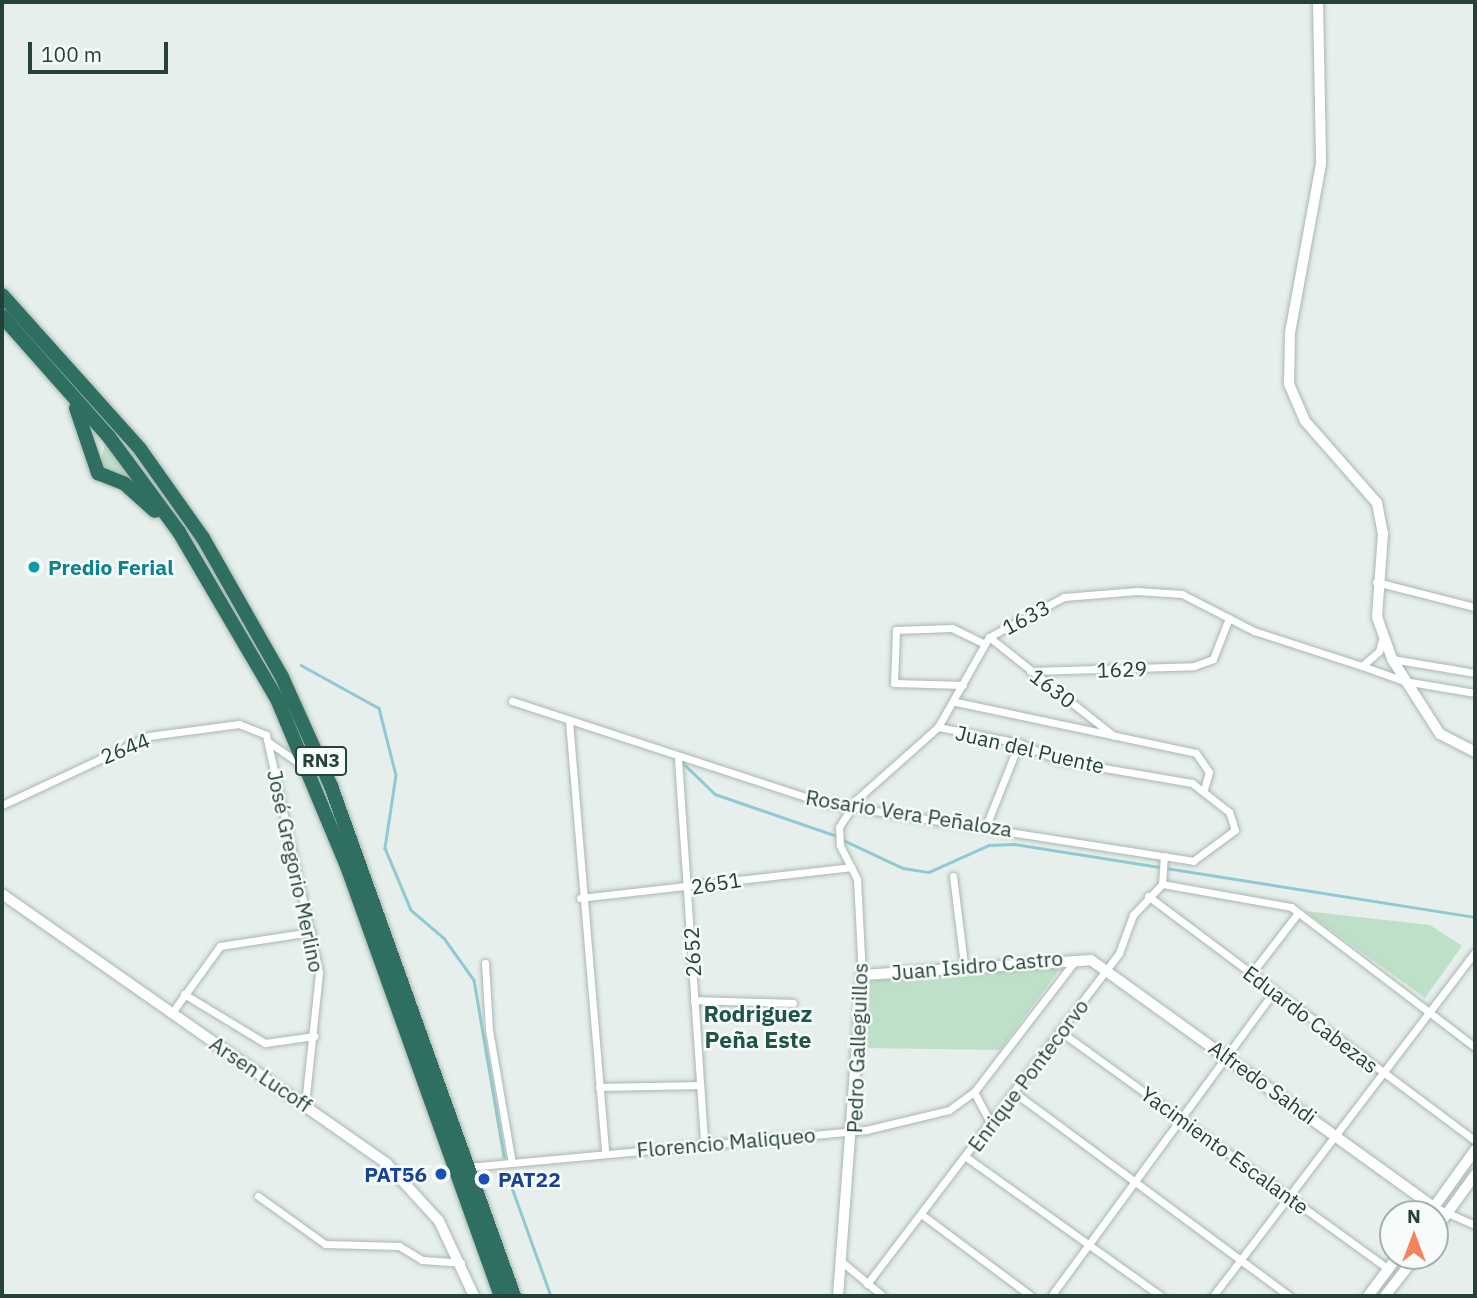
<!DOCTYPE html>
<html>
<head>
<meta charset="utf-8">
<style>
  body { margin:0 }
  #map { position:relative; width:1477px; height:1298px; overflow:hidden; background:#e6efeb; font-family:"IBM Plex Sans",sans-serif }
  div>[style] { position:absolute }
  .green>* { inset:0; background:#bfe0c8 }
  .stream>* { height:2.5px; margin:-1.25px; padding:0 1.25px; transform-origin:1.25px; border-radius:1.25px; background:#8ec9d4 }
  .roads { filter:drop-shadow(0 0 2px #a8b8b2) drop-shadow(0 0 2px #a8b8b2) }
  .street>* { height:7px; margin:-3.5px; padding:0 3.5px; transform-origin:3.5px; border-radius:3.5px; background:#fff }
  .secondary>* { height:10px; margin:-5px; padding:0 5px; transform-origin:5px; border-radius:5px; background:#fff }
  .highway>* { height:14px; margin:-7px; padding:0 7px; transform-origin:7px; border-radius:7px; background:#2f6f62 }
  .dots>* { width:19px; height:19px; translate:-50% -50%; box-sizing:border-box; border:4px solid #f7fbf9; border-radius:50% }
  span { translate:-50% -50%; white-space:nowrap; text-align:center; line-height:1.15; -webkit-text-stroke:5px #f7fbf9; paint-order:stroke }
  .shield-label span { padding:2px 5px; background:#f7fbf9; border:2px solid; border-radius:5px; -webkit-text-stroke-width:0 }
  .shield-label { font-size:19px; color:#24423a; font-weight:700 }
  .culture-label { font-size:21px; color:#0d838f; font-weight:700 }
  .left { translate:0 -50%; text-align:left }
  .street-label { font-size:21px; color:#24423a }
  .transit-label { font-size:21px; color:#164399; font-weight:700 }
  .right { translate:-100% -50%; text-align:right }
  .neighbourhood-label { font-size:23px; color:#1f5548; font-weight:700 }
  .frame { position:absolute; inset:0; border:4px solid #24423a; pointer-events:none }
  .north { position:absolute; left:1379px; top:1200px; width:70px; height:70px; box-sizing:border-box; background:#f7fbf9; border:2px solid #a3b1ad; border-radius:50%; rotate:0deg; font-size:19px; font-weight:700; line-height:28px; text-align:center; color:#24423a }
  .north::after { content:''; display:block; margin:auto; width:24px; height:32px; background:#f4845f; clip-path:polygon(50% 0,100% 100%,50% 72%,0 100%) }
  .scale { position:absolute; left:28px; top:42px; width:140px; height:32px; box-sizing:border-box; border:4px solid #24423a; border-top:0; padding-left:9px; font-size:21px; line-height:24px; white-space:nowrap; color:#24423a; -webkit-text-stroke:5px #f7fbf9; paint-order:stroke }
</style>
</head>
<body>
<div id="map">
  <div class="green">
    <div style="clip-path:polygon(105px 444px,133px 479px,132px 480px,100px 466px)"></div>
    <div style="clip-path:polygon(1305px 911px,1430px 925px,1462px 946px,1425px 998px)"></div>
    <div style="clip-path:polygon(1065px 962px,1000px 1050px,865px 1048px,869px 981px)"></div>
  </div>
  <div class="stream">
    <div style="left:301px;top:665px;width:89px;rotate:28.9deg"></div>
    <div style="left:379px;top:708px;width:69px;rotate:75.8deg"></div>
    <div style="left:396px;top:775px;width:74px;rotate:98.6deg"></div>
    <div style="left:385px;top:848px;width:67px;rotate:67.2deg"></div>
    <div style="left:411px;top:910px;width:43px;rotate:40.3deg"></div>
    <div style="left:444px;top:938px;width:52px;rotate:54.5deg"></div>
    <div style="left:474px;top:980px;width:179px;rotate:80.3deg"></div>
    <div style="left:681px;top:761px;width:47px;rotate:44.1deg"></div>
    <div style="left:715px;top:794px;width:129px;rotate:19deg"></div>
    <div style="left:843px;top:840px;width:66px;rotate:25deg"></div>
    <div style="left:903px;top:868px;width:26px;rotate:9deg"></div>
    <div style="left:929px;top:872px;width:66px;rotate:-24.2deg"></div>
    <div style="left:989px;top:845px;width:25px;rotate:-2deg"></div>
    <div style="left:1014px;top:844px;width:467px;rotate:9deg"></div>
    <div style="left:506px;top:1171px;width:133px;rotate:70.2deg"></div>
  </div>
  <div class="roads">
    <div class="street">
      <div style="left:1376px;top:582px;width:102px;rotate:14.2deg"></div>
      <div style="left:989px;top:637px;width:159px;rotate:38.4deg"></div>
      <div style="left:1392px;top:659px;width:84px;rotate:9.6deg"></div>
      <div style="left:1362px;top:666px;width:45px;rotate:19.7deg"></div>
      <div style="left:1404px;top:681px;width:72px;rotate:9.6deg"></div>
      <div style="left:1030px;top:671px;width:164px;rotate:-1.7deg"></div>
      <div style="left:1194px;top:666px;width:20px;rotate:-20deg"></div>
      <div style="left:1213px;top:659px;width:44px;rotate:-68.7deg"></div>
      <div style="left:963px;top:685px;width:69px;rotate:-178.3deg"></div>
      <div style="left:894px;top:683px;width:53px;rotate:-87.8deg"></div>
      <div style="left:896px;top:630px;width:56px;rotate:-2deg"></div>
      <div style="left:952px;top:628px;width:34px;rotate:26deg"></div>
      <div style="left:512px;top:701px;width:328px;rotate:18.1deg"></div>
      <div style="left:824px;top:803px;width:374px;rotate:8.9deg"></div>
      <div style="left:1193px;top:861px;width:52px;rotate:-36.4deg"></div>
      <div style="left:1235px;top:830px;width:19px;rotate:-108deg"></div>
      <div style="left:1229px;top:812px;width:47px;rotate:-141.9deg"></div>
      <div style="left:1192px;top:783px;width:136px;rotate:-170.3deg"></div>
      <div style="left:1058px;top:760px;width:43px;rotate:-156.4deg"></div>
      <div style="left:1019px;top:743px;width:83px;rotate:-168.8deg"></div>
      <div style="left:956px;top:702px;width:245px;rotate:12deg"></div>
      <div style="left:1196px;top:753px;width:23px;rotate:56deg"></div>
      <div style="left:1209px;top:772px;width:19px;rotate:106deg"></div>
      <div style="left:569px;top:721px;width:434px;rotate:85.2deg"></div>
      <div style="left:270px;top:743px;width:40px;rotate:34.9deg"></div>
      <div style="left:678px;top:759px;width:386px;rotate:86.1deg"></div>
      <div style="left:2px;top:805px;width:162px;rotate:-25.1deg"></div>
      <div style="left:149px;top:736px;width:91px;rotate:-7.6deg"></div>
      <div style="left:239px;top:724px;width:29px;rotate:22deg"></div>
      <div style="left:266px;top:735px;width:244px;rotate:77.4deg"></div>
      <div style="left:319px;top:973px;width:131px;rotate:96.1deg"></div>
      <div style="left:986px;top:826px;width:89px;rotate:-68.3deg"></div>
      <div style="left:953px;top:876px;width:89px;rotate:82.9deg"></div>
      <div style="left:1162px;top:884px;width:131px;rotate:10.1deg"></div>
      <div style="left:1291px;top:907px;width:231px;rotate:37.3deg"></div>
      <div style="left:1148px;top:896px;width:409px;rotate:36.8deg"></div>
      <div style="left:580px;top:898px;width:273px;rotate:-6.5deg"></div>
      <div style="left:485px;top:963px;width:67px;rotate:86.6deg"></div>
      <div style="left:489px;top:1030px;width:135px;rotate:80.2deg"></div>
      <div style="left:1251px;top:974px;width:77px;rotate:-52.4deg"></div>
      <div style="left:862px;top:975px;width:96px;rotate:-93deg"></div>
      <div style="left:857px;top:879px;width:38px;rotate:-117deg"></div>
      <div style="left:840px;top:845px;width:18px;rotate:-93deg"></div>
      <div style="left:839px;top:827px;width:33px;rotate:-57deg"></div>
      <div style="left:857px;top:799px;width:108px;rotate:-41.6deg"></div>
      <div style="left:938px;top:727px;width:103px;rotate:-60.5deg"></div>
      <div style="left:989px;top:637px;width:85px;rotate:-28.1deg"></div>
      <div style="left:1064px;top:597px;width:73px;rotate:-4.7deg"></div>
      <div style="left:1137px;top:591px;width:45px;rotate:3.8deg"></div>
      <div style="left:1182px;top:594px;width:81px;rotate:27.2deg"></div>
      <div style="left:1254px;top:631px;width:114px;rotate:18deg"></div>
      <div style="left:1362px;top:666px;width:23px;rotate:-41deg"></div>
      <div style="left:1379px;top:651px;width:15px;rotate:-74deg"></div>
      <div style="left:184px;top:994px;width:95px;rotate:31.2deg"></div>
      <div style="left:265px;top:1043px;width:50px;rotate:-8deg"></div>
      <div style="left:694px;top:1000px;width:99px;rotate:1.7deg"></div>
      <div style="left:171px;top:1014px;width:84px;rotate:-54.2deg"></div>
      <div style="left:220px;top:946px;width:92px;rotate:-8.7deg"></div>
      <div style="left:1061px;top:1032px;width:404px;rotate:35.9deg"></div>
      <div style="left:599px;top:1087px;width:101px;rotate:-1.1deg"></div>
      <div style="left:974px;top:1092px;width:36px;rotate:62deg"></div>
      <div style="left:1015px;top:1093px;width:341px;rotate:36.5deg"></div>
      <div style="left:966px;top:1157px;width:239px;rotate:35.5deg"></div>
      <div style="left:469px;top:1167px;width:399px;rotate:-5.3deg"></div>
      <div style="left:866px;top:1130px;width:85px;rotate:-13.5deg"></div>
      <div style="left:949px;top:1110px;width:31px;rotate:-36deg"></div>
      <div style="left:974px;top:1092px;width:165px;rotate:-52.4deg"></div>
      <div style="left:258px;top:1196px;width:82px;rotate:35.6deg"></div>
      <div style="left:325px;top:1244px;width:74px;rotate:1.5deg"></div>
      <div style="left:399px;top:1246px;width:27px;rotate:31deg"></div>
      <div style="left:422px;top:1260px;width:39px;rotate:4deg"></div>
      <div style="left:1434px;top:1207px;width:45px;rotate:23.7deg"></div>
      <div style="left:921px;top:1214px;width:137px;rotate:36.7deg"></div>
      <div style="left:842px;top:1262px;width:53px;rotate:39.7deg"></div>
      <div style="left:867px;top:1284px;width:416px;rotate:-52.7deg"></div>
      <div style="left:1119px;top:953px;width:40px;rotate:-69.8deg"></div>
      <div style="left:1133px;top:915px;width:42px;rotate:-46.9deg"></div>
      <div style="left:1162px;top:884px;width:28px;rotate:-86deg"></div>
      <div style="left:1051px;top:1296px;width:378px;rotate:-53.8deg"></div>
      <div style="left:1213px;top:1296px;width:432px;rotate:-52.7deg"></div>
    </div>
    <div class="secondary">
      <div style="left:1318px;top:2px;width:162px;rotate:88.9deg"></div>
      <div style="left:1321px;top:164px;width:172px;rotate:100.4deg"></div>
      <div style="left:1290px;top:333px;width:51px;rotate:91.1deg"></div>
      <div style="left:1289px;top:384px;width:40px;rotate:66.6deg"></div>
      <div style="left:1305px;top:421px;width:109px;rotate:48.7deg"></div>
      <div style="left:1377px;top:503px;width:31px;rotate:79deg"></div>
      <div style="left:1383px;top:533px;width:84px;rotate:94.1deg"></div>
      <div style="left:1377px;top:617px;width:45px;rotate:70.3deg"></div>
      <div style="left:1392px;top:659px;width:89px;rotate:57.4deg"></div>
      <div style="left:1440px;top:734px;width:39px;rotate:27deg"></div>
      <div style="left:2px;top:894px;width:470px;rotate:35deg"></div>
      <div style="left:387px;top:1164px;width:77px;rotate:47.6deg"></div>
      <div style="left:439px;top:1221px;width:83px;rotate:65deg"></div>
      <div style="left:1429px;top:1214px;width:79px;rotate:-54.3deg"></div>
      <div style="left:1435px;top:1230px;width:68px;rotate:-54deg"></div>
      <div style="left:838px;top:1296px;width:322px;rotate:-85.7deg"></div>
      <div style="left:862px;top:975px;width:229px;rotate:-3.7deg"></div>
      <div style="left:1091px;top:960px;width:423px;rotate:35.8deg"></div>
      <div style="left:1368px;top:1296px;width:50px;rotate:-53.1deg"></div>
      <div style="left:1385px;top:1296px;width:51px;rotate:-52.2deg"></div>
    </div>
    <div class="highway">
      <div style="left:2px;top:295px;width:207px;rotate:48.1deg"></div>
      <div style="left:140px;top:449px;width:109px;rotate:54.7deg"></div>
      <div style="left:203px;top:538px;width:160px;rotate:60.4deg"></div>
      <div style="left:282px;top:677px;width:120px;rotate:65.8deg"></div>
      <div style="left:331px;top:786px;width:542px;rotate:70.26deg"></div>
      <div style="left:2px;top:316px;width:162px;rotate:48.5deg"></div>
      <div style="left:109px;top:437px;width:118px;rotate:53.6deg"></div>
      <div style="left:179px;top:532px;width:194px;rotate:59.6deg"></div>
      <div style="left:277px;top:699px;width:184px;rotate:67.3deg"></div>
      <div style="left:348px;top:869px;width:454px;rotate:70.3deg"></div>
      <div style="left:76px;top:408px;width:69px;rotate:71.3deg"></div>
      <div style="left:98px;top:473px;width:29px;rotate:22deg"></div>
      <div style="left:125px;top:484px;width:40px;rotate:42deg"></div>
    </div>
  </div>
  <div class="dots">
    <div style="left:34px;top:567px;background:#0f9aa8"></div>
    <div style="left:441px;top:1174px;background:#1a4fb4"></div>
    <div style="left:484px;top:1179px;background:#1a4fb4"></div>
  </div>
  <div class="shield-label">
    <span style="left:321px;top:761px">RN3</span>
  </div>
  <div class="culture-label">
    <span class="left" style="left:48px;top:567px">Predio Ferial</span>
  </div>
  <div class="street-label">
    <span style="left:1026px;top:617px;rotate:-28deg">1633</span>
    <span style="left:1122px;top:669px;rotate:-2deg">1629</span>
    <span style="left:1053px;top:688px;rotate:37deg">1630</span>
    <span style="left:125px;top:748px;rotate:-22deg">2644</span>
    <span style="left:1030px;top:749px;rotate:13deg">Juan del Puente</span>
    <span style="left:909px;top:813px;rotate:9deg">Rosario Vera Peñaloza</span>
    <span style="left:296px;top:871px;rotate:78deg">José Gregorio Merlino</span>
    <span style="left:716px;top:883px;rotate:-9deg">2651</span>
    <span style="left:692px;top:952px;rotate:-93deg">2652</span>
    <span style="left:977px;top:965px;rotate:-5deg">Juan Isidro Castro</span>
    <span style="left:1311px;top:1019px;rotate:37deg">Eduardo Cabezas</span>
    <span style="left:857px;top:1048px;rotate:-88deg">Pedro Galleguillos</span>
    <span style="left:261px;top:1074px;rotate:34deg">Arsen Lucoff</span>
    <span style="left:1028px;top:1075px;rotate:-53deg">Enrique Pontecorvo</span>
    <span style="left:1263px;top:1082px;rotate:36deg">Alfredo Sahdi</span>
    <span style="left:726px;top:1142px;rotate:-5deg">Florencio Maliqueo</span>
    <span style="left:1225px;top:1150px;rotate:36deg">Yacimiento Escalante</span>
  </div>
  <div class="transit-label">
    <span class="right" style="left:427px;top:1174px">PAT56</span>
    <span class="left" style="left:498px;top:1179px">PAT22</span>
  </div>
  <div class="neighbourhood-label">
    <span style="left:758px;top:1026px">Rodriguez<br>Peña Este</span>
  </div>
  <div class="frame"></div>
  <div class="north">N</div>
  <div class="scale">100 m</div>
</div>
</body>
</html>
